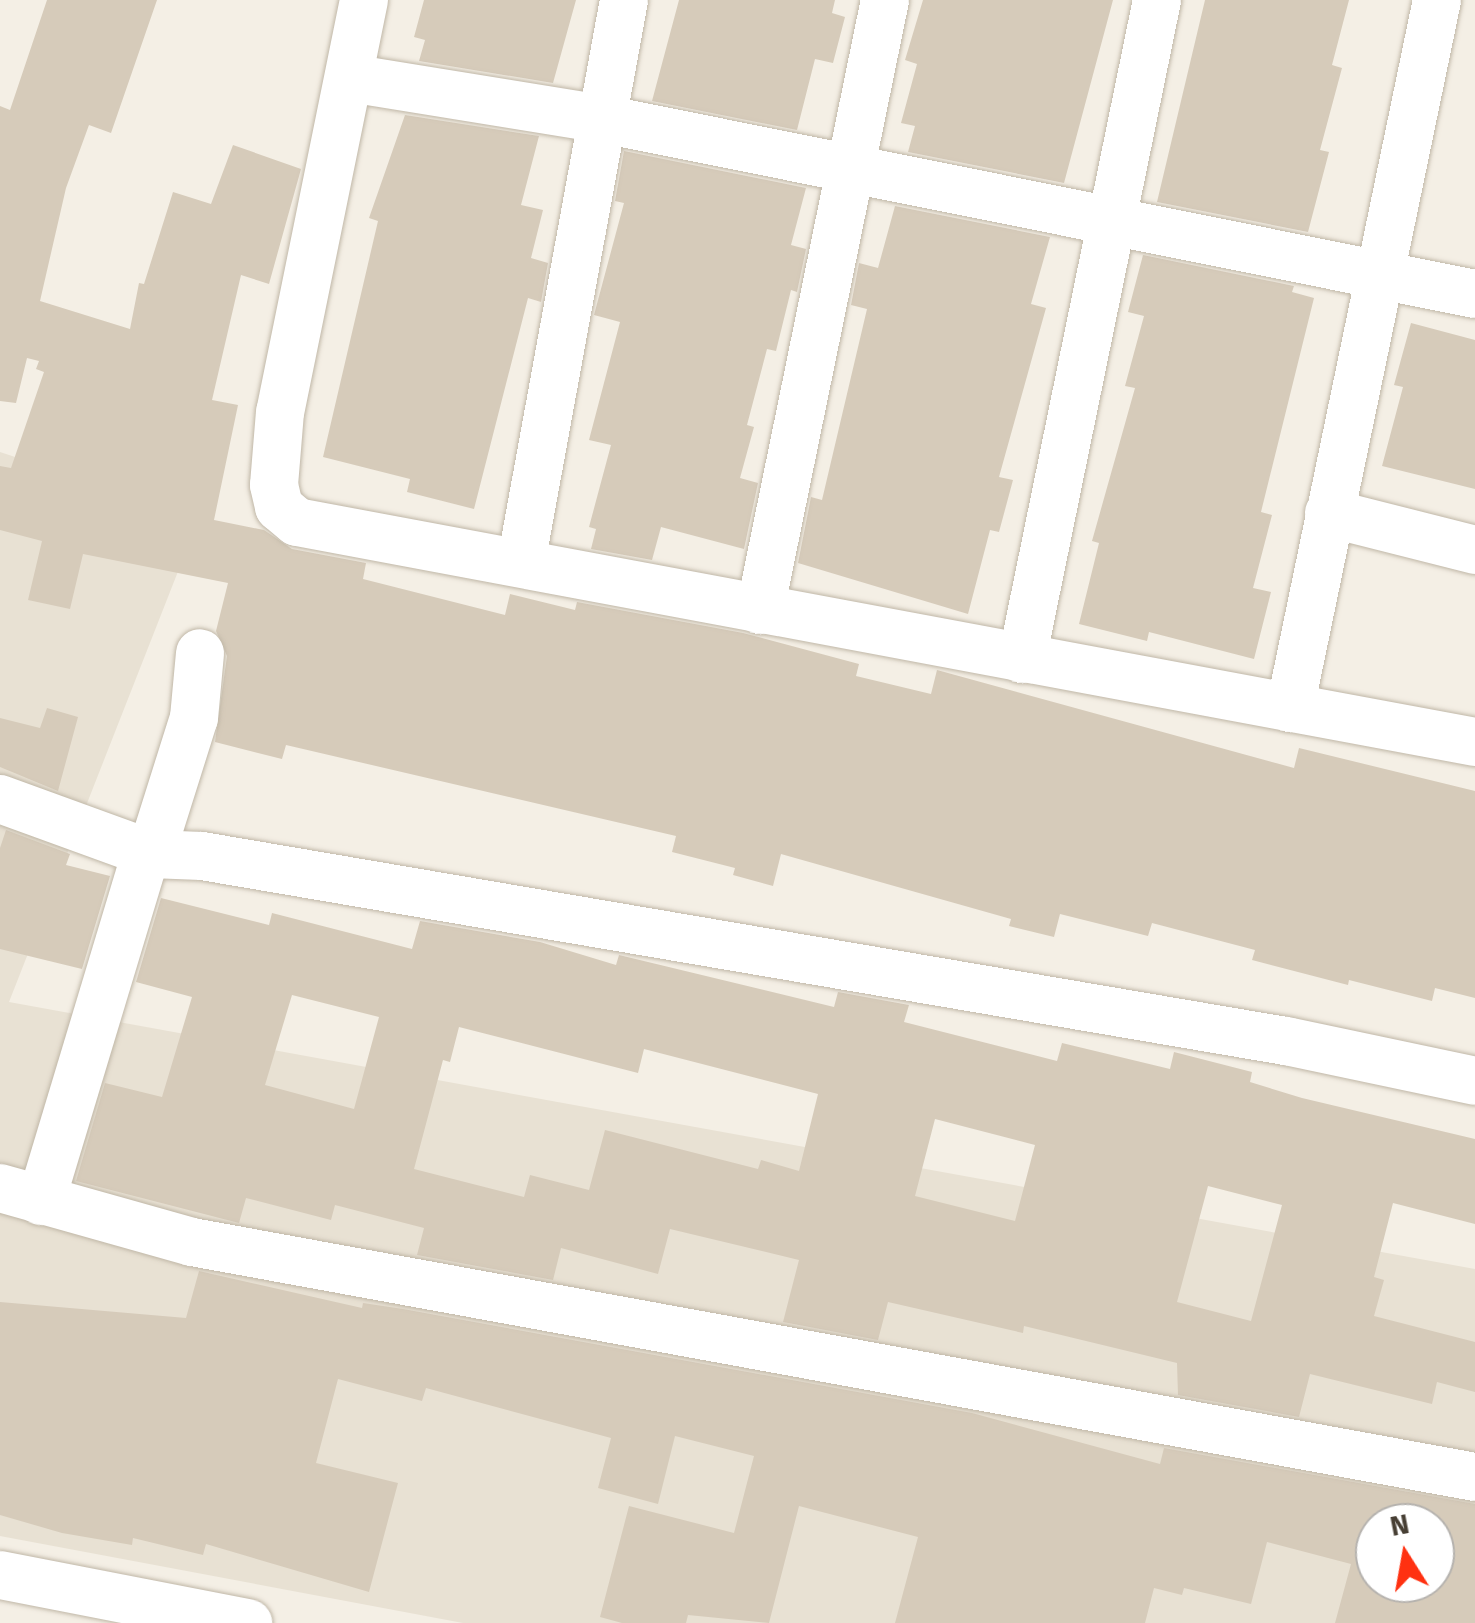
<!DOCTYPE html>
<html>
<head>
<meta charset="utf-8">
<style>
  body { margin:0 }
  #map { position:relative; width:1475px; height:1623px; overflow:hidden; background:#f4efe5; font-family:"Fira Sans",sans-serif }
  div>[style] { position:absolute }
  .residential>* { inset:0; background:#e8e1d3 }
  .building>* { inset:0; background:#d6cbba }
  .roads { filter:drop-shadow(0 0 2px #c0b7a7) drop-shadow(0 0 2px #c0b7a7) }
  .street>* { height:48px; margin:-24px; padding:0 24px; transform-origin:24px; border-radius:24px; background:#fff }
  span { translate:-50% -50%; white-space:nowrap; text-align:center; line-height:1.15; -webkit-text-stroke:8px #fff; paint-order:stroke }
  .north { position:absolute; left:1355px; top:1503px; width:100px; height:100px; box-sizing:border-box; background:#fff; border:2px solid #b5b2ae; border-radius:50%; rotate:349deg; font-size:28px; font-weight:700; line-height:40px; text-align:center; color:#473f34 }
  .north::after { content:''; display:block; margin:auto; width:35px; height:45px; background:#ff3111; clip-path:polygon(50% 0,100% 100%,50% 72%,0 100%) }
</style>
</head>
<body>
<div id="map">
  <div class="residential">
    <div style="clip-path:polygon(evenodd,0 452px,199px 518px,9px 1002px,1475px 1269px,1475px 1623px,463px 1623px,0 1536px,0 452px,1375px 1523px,1435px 1523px,1435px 1583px,1375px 1583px,1375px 1523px)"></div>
  </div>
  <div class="building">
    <div style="clip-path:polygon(47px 0,157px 0,111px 133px,89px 125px,66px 188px,40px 301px,130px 329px,139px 283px,144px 284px,173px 192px,211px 204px,233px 145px,301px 169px,269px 284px,241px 275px,212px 400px,238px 405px,214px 520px,264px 530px,292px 549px,366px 563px,363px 579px,505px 615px,510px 594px,575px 610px,577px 602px,743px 633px,859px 664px,856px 676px,931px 694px,937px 670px,1294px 768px,1299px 748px,1475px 791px,1475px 998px,1435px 988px,1432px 1001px,1349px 980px,1348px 985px,1252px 960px,1255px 950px,1152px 923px,1148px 936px,1060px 914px,1054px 937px,1009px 926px,1011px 919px,781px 854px,773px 886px,733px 875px,735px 868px,672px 852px,676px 836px,286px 745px,282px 759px,215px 742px,227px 656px,216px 631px,228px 583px,83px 554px,70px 609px,28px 600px,42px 541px,0 530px,0 466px,11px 468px,44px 372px,36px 369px,39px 361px,27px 358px,16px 403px,0 401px,0 106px,10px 110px)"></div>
    <div style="clip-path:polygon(424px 0,576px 0,553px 83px,419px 61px,425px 40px,414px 37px)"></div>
    <div style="clip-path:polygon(679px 0,835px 0,832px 13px,845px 17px,833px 63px,815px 59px,797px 130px,652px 101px)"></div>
    <div style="clip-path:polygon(923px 0,1113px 0,1064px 183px,908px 152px,915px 126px,901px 123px,917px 64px,905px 60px)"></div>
    <div style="clip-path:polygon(1205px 0,1349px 0,1332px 65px,1342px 68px,1320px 150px,1329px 152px,1308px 232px,1157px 202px)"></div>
    <div style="clip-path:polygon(405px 115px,539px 136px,521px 205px,543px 210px,531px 258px,548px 263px,541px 302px,528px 298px,474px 509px,407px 492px,410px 479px,323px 457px,378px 221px,369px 218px)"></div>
    <div style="clip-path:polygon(624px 151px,806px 188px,791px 245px,806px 249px,797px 292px,791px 290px,776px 351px,767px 349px,747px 425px,754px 427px,740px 478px,758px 483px,744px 549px,661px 527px,652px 560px,591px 549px,596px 529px,589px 527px,611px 445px,589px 440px,620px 322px,594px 315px,624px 203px,615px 201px)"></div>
    <div style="clip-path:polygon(895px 206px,1050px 237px,1031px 304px,1046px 308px,999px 477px,1013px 480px,999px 532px,990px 530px,968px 614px,798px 563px,811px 497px,822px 500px,867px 309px,851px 305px,859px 263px,878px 268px)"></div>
    <div style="clip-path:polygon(1143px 255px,1294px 286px,1292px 292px,1314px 298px,1261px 512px,1272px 515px,1253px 588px,1271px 592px,1254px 659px,1149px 632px,1147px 641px,1079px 624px,1099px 543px,1092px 541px,1135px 388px,1125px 386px,1144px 316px,1128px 312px)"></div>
    <div style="clip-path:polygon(1411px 323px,1475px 340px,1475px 489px,1382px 466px,1403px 387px,1394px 385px)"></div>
    <div style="clip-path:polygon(47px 708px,78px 717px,58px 791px,0 767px,0 718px,40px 728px)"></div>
    <div style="clip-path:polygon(6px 830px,70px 854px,66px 865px,110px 876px,82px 969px,0 949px,0 848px)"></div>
    <div style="clip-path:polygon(evenodd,161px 898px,269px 925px,272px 913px,412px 949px,420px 921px,540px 942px,616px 965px,619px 955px,834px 1007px,838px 992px,909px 1005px,904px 1022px,1057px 1061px,1062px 1043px,1170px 1069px,1174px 1052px,1252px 1072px,1250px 1082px,1302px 1098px,1475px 1139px,1475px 1224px,1393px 1203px,1374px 1277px,1384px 1280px,1374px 1316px,1475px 1342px,1475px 1392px,1437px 1382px,1432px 1404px,1310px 1374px,1299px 1417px,1178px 1395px,1177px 1363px,1024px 1326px,1023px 1333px,888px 1302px,878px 1340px,783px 1322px,799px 1260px,670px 1229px,658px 1274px,561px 1248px,553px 1280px,417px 1255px,424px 1228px,335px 1205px,331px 1220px,246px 1198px,239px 1223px,76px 1181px,105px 1083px,162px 1097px,192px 997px,136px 982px,161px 898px,292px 995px,379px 1017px,354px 1109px,265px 1085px,292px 995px,161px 898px,459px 1027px,638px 1073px,644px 1049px,818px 1094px,799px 1171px,761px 1160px,758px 1169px,605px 1130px,589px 1190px,530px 1175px,524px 1197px,414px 1169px,443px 1060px,450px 1062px,459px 1027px,161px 898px,935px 1119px,1035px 1145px,1015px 1221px,915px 1196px,935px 1119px,161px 898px,1208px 1186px,1282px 1205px,1251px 1321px,1177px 1302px,1208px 1186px)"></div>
    <div style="clip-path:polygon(evenodd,199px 1271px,362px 1308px,363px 1303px,403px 1309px,972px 1413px,1160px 1464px,1164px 1448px,1475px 1504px,1475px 1623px,1335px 1623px,1351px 1564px,1267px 1542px,1251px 1604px,1184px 1588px,1182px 1595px,1154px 1588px,1145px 1623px,895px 1623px,918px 1537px,799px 1506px,769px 1623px,688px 1615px,686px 1623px,622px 1623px,600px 1617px,629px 1506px,734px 1533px,754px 1456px,675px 1436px,658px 1504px,598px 1488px,611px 1438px,426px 1388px,422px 1401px,338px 1379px,316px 1463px,398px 1483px,369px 1592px,206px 1544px,203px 1555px,133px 1538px,132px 1545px,62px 1533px,0 1515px,0 1302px,186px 1318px,199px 1271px,1375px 1523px,1435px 1523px,1435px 1583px,1375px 1583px,1375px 1523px)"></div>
  </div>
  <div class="roads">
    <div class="street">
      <div style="left:364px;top:0;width:420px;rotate:101.5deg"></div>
      <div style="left:280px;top:412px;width:73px;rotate:94.7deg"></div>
      <div style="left:274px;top:485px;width:23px;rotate:77deg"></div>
      <div style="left:279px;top:507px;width:23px;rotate:40deg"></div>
      <div style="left:297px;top:522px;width:1198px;rotate:10.58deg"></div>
      <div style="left:349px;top:78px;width:257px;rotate:9.2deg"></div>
      <div style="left:603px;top:119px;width:889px;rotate:11.35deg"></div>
      <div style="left:1329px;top:513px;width:151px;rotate:14.2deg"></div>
      <div style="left:521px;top:563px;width:572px;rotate:-79.63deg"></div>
      <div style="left:760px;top:610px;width:623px;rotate:-78.42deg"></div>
      <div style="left:1022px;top:659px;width:673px;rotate:-78.42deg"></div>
      <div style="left:1290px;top:708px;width:723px;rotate:-78.27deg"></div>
      <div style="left:0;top:799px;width:161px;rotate:20deg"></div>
      <div style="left:151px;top:854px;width:51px;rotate:2.2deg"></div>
      <div style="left:202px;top:856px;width:1100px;rotate:9.69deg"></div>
      <div style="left:1286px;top:1041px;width:193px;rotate:11.9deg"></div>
      <div style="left:151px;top:854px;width:143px;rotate:-72.5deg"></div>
      <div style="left:194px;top:718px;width:65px;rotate:-84.7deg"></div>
      <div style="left:0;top:1188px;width:199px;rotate:15.7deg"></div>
      <div style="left:192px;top:1242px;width:1304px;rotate:10.38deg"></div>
      <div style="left:41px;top:1201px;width:363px;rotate:-73.2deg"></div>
      <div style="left:0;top:1575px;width:253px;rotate:11deg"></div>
    </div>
  </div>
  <div class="north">N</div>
</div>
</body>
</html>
